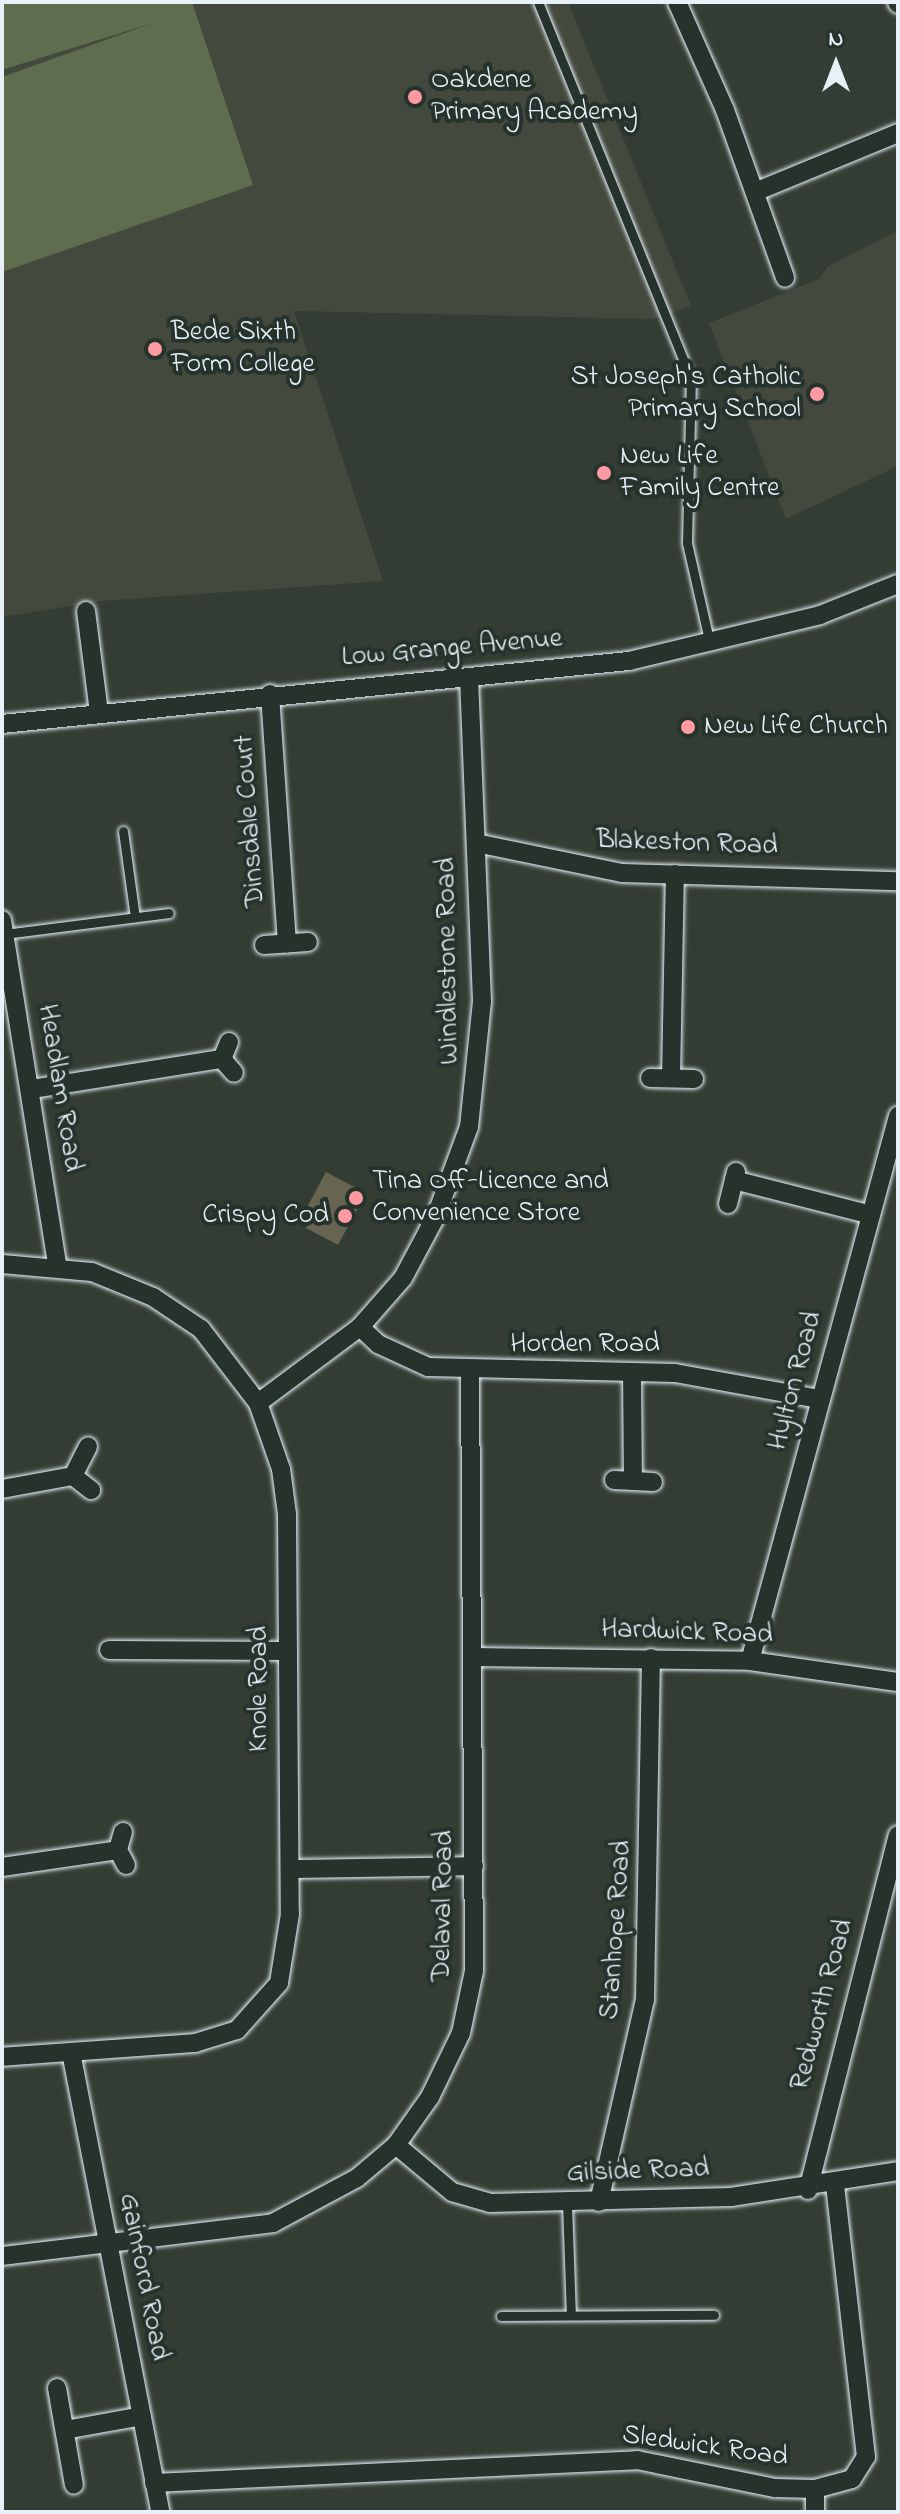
<!DOCTYPE html>
<html>
<head>
<meta charset="utf-8">
<style>
  body { margin:0 }
  #map { position:relative; width:900px; height:2514px; overflow:hidden; background:#333d34; font-family:"Indie Flower",sans-serif }
  div>[style] { position:absolute }
  .built>* { inset:0; background:#43493d }
  .green>* { inset:0; background:#5f6d4f }
  .building>* { inset:0; background:#676551 }
  .roads { filter:drop-shadow(0 0 2px #e8f1f8) drop-shadow(0 0 2px #e8f1f8) }
  .service>* { height:9px; margin:-4.5px; padding:0 4.5px; transform-origin:4.5px; border-radius:4.5px; background:#26332d }
  .minor>* { height:18px; margin:-9px; padding:0 9px; transform-origin:9px; border-radius:9px; background:#26332d }
  .dots>* { width:22px; height:22px; translate:-50% -50%; box-sizing:border-box; border:4px solid #26332d; border-radius:50% }
  span { translate:-50% -50%; white-space:nowrap; text-align:center; line-height:1.15; -webkit-text-stroke:8px #26332d; paint-order:stroke }
  .poi-label { font-size:28px; color:#e8f1f8 }
  .left { translate:0 -50%; text-align:left }
  .right { translate:-100% -50%; text-align:right }
  .street-label { font-size:28px; color:#e8f1f8 }
  .frame { position:absolute; inset:0; border:4px solid #e8f1f8; pointer-events:none }
  .north { position:absolute; left:796px; top:24px; width:80px; height:80px; -webkit-text-stroke:6px #26332d; paint-order:stroke; rotate:0deg; font-size:22px; font-weight:700; line-height:32px; text-align:center; color:#e8f1f8 }
  .north::after { content:''; display:block; margin:auto; width:28px; height:36px; background:#e8f1f8; clip-path:polygon(50% 0,100% 100%,50% 72%,0 100%) }
</style>
</head>
<body>
<div id="map">
  <div class="built">
    <div style="clip-path:polygon(192px 2px,568px 2px,691px 306px,653px 319px,294px 311px,383px 581px,101px 601px,2px 617px,2px 70px,194px 10px)"></div>
    <div style="clip-path:polygon(898px 231px,898px 466px,786px 519px,709px 323px,819px 279px,828px 266px)"></div>
  </div>
  <div class="green">
    <div style="clip-path:polygon(2px 2px,192px 2px,253px 185px,2px 272px,2px 77px,153px 23px,2px 70px)"></div>
  </div>
  <div class="building">
    <div style="clip-path:polygon(326px 1172px,366px 1193px,338px 1245px,306px 1228px,315px 1213px,306px 1209px)"></div>
  </div>
  <div class="roads">
    <div class="service">
      <div style="left:538px;top:2px;width:406px;rotate:67.9deg"></div>
      <div style="left:691px;top:378px;width:165px;rotate:91.4deg"></div>
      <div style="left:687px;top:543px;width:104px;rotate:77.2deg"></div>
      <div style="left:123px;top:831px;width:87px;rotate:82.1deg"></div>
      <div style="left:5px;top:934px;width:165px;rotate:-7.3deg"></div>
      <div style="left:567px;top:2203px;width:112px;rotate:88deg"></div>
      <div style="left:501px;top:2316px;width:213px;rotate:-0.3deg"></div>
    </div>
    <div class="minor">
      <div style="left:677px;top:2px;width:118px;rotate:66deg"></div>
      <div style="left:725px;top:110px;width:178px;rotate:70.3deg"></div>
      <div style="left:897px;top:2px;width:2px;rotate:63deg"></div>
      <div style="left:755px;top:192px;width:155px;rotate:-22.4deg"></div>
      <div style="left:86px;top:611px;width:102px;rotate:82.7deg"></div>
      <div style="left:270px;top:694px;width:250px;rotate:86.1deg"></div>
      <div style="left:2px;top:724px;width:630px;rotate:-5.74deg"></div>
      <div style="left:629px;top:661px;width:196px;rotate:-13.5deg"></div>
      <div style="left:820px;top:615px;width:84px;rotate:-21.7deg"></div>
      <div style="left:476px;top:843px;width:149px;rotate:11.6deg"></div>
      <div style="left:622px;top:873px;width:276px;rotate:1.7deg"></div>
      <div style="left:2px;top:920px;width:349px;rotate:80.9deg"></div>
      <div style="left:264px;top:945px;width:44px;rotate:-3.9deg"></div>
      <div style="left:229px;top:1042px;width:18px;rotate:112deg"></div>
      <div style="left:222px;top:1059px;width:18px;rotate:49deg"></div>
      <div style="left:650px;top:1078px;width:44px;rotate:1.3deg"></div>
      <div style="left:671px;top:1078px;width:204px;rotate:-88.9deg"></div>
      <div style="left:32px;top:1089px;width:192px;rotate:-9deg"></div>
      <div style="left:734px;top:1180px;width:141px;rotate:14.3deg"></div>
      <div style="left:728px;top:1204px;width:33px;rotate:-76deg"></div>
      <div style="left:2px;top:1264px;width:90px;rotate:5.1deg"></div>
      <div style="left:92px;top:1272px;width:66px;rotate:22.3deg"></div>
      <div style="left:153px;top:1297px;width:58px;rotate:33.7deg"></div>
      <div style="left:201px;top:1329px;width:93px;rotate:52.4deg"></div>
      <div style="left:258px;top:1403px;width:70px;rotate:70.8deg"></div>
      <div style="left:281px;top:1469px;width:45px;rotate:82.4deg"></div>
      <div style="left:287px;top:1514px;width:400px;rotate:89.6deg"></div>
      <div style="left:290px;top:1914px;width:70px;rotate:99.1deg"></div>
      <div style="left:279px;top:1983px;width:63px;rotate:131.8deg"></div>
      <div style="left:237px;top:2030px;width:44px;rotate:162.8deg"></div>
      <div style="left:195px;top:2043px;width:194px;rotate:175.9deg"></div>
      <div style="left:360px;top:1327px;width:25px;rotate:43deg"></div>
      <div style="left:378px;top:1344px;width:55px;rotate:24.7deg"></div>
      <div style="left:428px;top:1367px;width:247px;rotate:1.4deg"></div>
      <div style="left:675px;top:1373px;width:147px;rotate:10.2deg"></div>
      <div style="left:632px;top:1372px;width:109px;rotate:89.5deg"></div>
      <div style="left:258px;top:1403px;width:127px;rotate:-36.7deg"></div>
      <div style="left:360px;top:1327px;width:65px;rotate:-48.7deg"></div>
      <div style="left:403px;top:1278px;width:70px;rotate:-62deg"></div>
      <div style="left:436px;top:1216px;width:95px;rotate:-69.7deg"></div>
      <div style="left:469px;top:1127px;width:127px;rotate:-84.1deg"></div>
      <div style="left:482px;top:1001px;width:324px;rotate:-92.3deg"></div>
      <div style="left:73px;top:1476px;width:33px;rotate:-63deg"></div>
      <div style="left:614px;top:1480px;width:39px;rotate:3deg"></div>
      <div style="left:2px;top:1489px;width:72px;rotate:-10.4deg"></div>
      <div style="left:73px;top:1476px;width:23px;rotate:38deg"></div>
      <div style="left:109px;top:1650px;width:179px;rotate:0.3deg"></div>
      <div style="left:474px;top:1657px;width:276px;rotate:0.8deg"></div>
      <div style="left:750px;top:1661px;width:149px;rotate:8.1deg"></div>
      <div style="left:750px;top:1661px;width:565px;rotate:-74.81deg"></div>
      <div style="left:123px;top:1832px;width:19px;rotate:106deg"></div>
      <div style="left:118px;top:1850px;width:17px;rotate:62deg"></div>
      <div style="left:2px;top:1867px;width:117px;rotate:-8.3deg"></div>
      <div style="left:290px;top:1869px;width:184px;rotate:-0.9deg"></div>
      <div style="left:71px;top:2052px;width:469px;rotate:79deg"></div>
      <div style="left:396px;top:2145px;width:73px;rotate:40deg"></div>
      <div style="left:452px;top:2192px;width:40px;rotate:16deg"></div>
      <div style="left:490px;top:2203px;width:241px;rotate:-1.4deg"></div>
      <div style="left:731px;top:2197px;width:169px;rotate:-8.8deg"></div>
      <div style="left:808px;top:2190px;width:366px;rotate:-75.8deg"></div>
      <div style="left:599px;top:2202px;width:207px;rotate:-77.2deg"></div>
      <div style="left:645px;top:2000px;width:342px;rotate:-89deg"></div>
      <div style="left:2px;top:2256px;width:273px;rotate:-6.9deg"></div>
      <div style="left:273px;top:2223px;width:95px;rotate:-28.2deg"></div>
      <div style="left:357px;top:2178px;width:51px;rotate:-40.2deg"></div>
      <div style="left:396px;top:2145px;width:59px;rotate:-54.7deg"></div>
      <div style="left:430px;top:2097px;width:71px;rotate:-64.2deg"></div>
      <div style="left:461px;top:2033px;width:63px;rotate:-78.2deg"></div>
      <div style="left:474px;top:1971px;width:599px;rotate:-90.38deg"></div>
      <div style="left:57px;top:2388px;width:98px;rotate:80.1deg"></div>
      <div style="left:65px;top:2430px;width:78px;rotate:-10.3deg"></div>
      <div style="left:154px;top:2483px;width:484px;rotate:-2.7deg"></div>
      <div style="left:637px;top:2460px;width:141px;rotate:11.5deg"></div>
      <div style="left:775px;top:2488px;width:40px;rotate:1.4deg"></div>
      <div style="left:815px;top:2489px;width:38px;rotate:-15deg"></div>
      <div style="left:852px;top:2479px;width:26px;rotate:-58deg"></div>
      <div style="left:866px;top:2457px;width:273px;rotate:-96.5deg"></div>
      <div style="left:815px;top:2489px;width:23px;rotate:90deg"></div>
    </div>
  </div>
  <div class="dots">
    <div style="left:415px;top:97px;background:#ff9aa2"></div>
    <div style="left:155px;top:349px;background:#ff9aa2"></div>
    <div style="left:817px;top:394px;background:#ff9aa2"></div>
    <div style="left:604px;top:473px;background:#ff9aa2"></div>
    <div style="left:688px;top:727px;background:#ff9aa2"></div>
    <div style="left:356px;top:1198px;background:#ff9aa2"></div>
    <div style="left:345px;top:1216px;background:#ff9aa2"></div>
  </div>
  <div class="poi-label">
    <span class="left" style="left:431px;top:97px">Oakdene<br>Primary Academy</span>
    <span class="left" style="left:171px;top:349px">Bede Sixth<br>Form College</span>
    <span class="right" style="left:801px;top:394px">St Joseph's Catholic<br>Primary School</span>
    <span class="left" style="left:620px;top:473px">New Life<br>Family Centre</span>
    <span class="left" style="left:704px;top:727px">New Life Church</span>
    <span class="left" style="left:372px;top:1198px">Tina Off-Licence and<br>Convenience Store</span>
    <span class="right" style="left:329px;top:1216px">Crispy Cod</span>
  </div>
  <div class="street-label">
    <span style="left:452px;top:649px;rotate:-5deg">Low Grange Avenue</span>
    <span style="left:251px;top:821px;rotate:-94deg">Dinsdale Court</span>
    <span style="left:687px;top:844px;rotate:2deg">Blakeston Road</span>
    <span style="left:449px;top:961px;rotate:-91deg">Windlestone Road</span>
    <span style="left:59px;top:1088px;rotate:81deg">Headlam Road</span>
    <span style="left:585px;top:1345px">Horden Road</span>
    <span style="left:796px;top:1381px;rotate:-75deg">Hylton Road</span>
    <span style="left:687px;top:1633px;rotate:2deg">Hardwick Road</span>
    <span style="left:260px;top:1689px;rotate:-90deg">Knole Road</span>
    <span style="left:444px;top:1906px;rotate:-89deg">Delaval Road</span>
    <span style="left:617px;top:1930px;rotate:-86deg">Stanhope Road</span>
    <span style="left:823px;top:2005px;rotate:-75deg">Redworth Road</span>
    <span style="left:638px;top:2172px;rotate:-2deg">Gilside Road</span>
    <span style="left:143px;top:2277px;rotate:79deg">Gainford Road</span>
    <span style="left:705px;top:2447px;rotate:8deg">Sledwick Road</span>
  </div>
  <div class="frame"></div>
  <div class="north">N</div>
</div>
</body>
</html>
